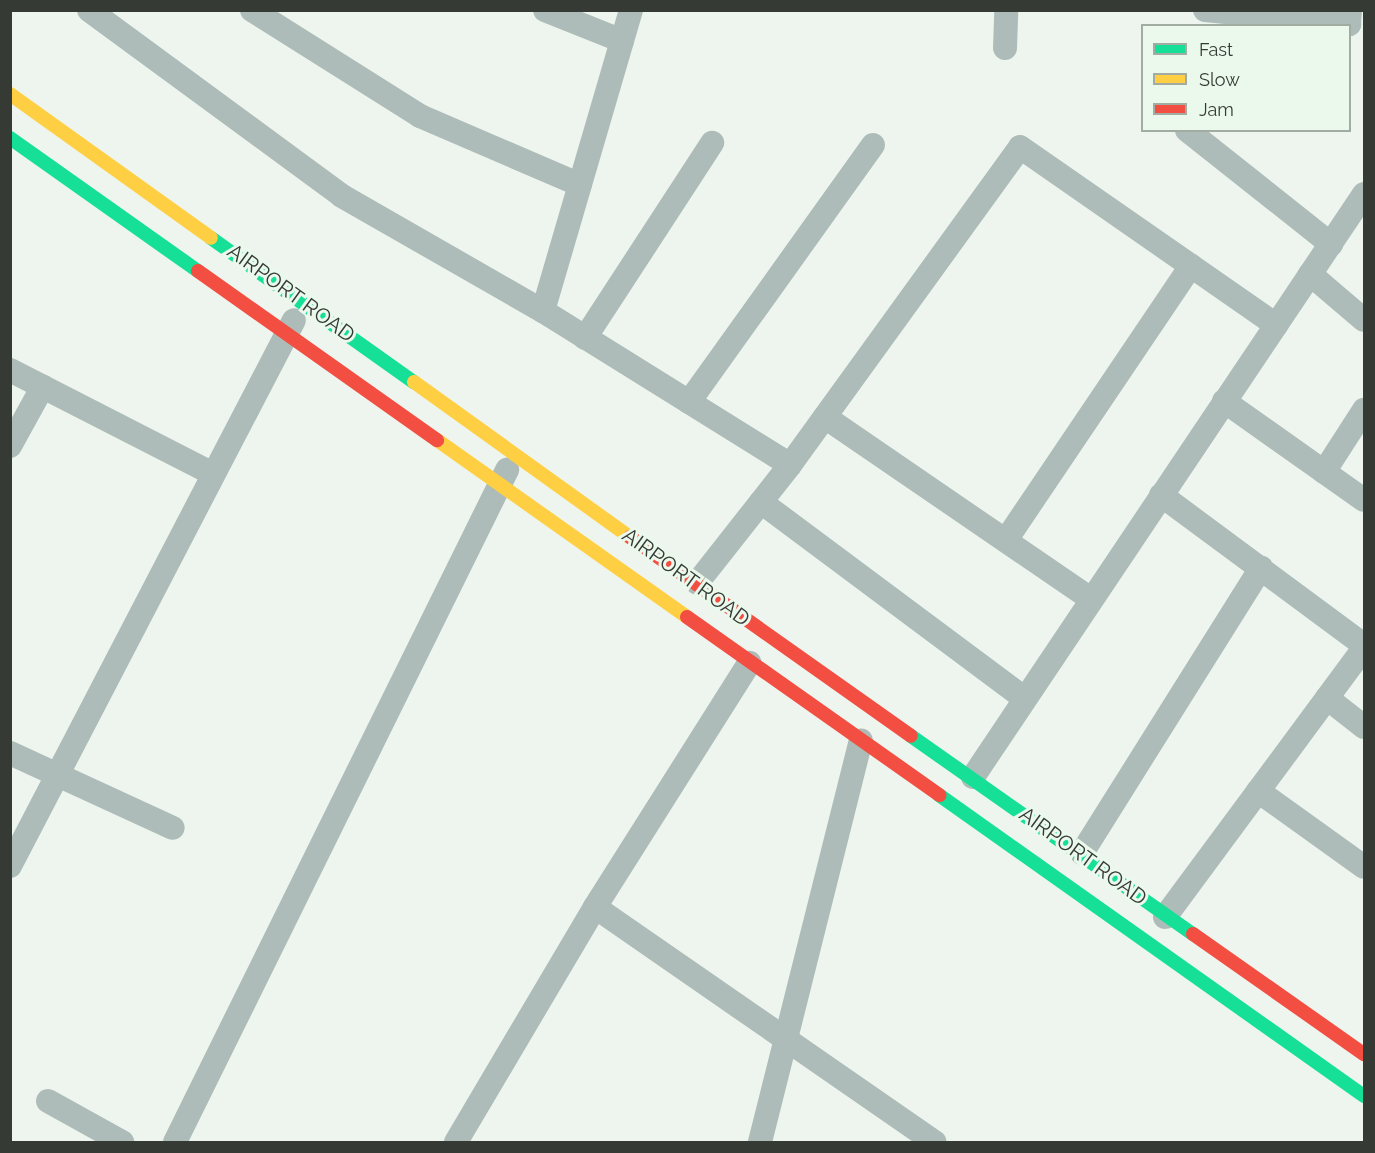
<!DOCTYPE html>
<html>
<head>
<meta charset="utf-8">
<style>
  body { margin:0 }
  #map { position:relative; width:1375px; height:1153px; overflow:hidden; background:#eef5ef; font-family:Raleway,sans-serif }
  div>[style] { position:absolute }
  .street>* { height:24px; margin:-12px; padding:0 12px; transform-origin:12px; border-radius:12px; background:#adbcb8 }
  .fast>* { height:14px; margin:-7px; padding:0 7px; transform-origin:7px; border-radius:7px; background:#16e098 }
  .slow>* { height:14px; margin:-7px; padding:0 7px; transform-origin:7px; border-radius:7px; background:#ffcf43 }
  .jam>* { height:14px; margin:-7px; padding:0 7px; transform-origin:7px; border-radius:7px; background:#f24e42 }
  span { translate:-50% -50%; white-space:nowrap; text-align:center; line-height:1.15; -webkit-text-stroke:6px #ebf8ec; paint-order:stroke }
  .street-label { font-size:21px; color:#353a35 }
  .frame { position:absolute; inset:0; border:12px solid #353a35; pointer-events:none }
  .legend { position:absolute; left:1141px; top:24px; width:210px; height:108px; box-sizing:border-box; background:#ebf8ec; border:2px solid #a2aca3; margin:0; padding:8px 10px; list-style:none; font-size:18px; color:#353a35 }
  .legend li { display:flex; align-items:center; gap:12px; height:30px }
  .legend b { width:30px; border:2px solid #a2aca3 }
</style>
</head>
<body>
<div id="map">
  <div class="street">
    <div style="left:89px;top:10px;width:314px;rotate:36.3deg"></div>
    <div style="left:342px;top:196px;width:232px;rotate:29.8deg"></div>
    <div style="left:543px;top:311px;width:314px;rotate:-73.7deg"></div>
    <div style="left:252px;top:10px;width:199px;rotate:32.2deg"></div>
    <div style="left:420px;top:116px;width:174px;rotate:23.3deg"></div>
    <div style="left:545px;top:10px;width:83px;rotate:21.9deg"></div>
    <div style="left:1205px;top:10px;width:145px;rotate:5.6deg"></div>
    <div style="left:1349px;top:24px;width:14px;rotate:-86deg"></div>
    <div style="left:1005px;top:48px;width:38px;rotate:-88deg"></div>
    <div style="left:1187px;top:130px;width:184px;rotate:38.4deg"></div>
    <div style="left:1310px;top:274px;width:71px;rotate:40.4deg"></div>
    <div style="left:543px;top:311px;width:291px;rotate:31.9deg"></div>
    <div style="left:790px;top:465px;width:150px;rotate:128.2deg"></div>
    <div style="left:585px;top:338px;width:233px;rotate:-56.9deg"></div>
    <div style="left:10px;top:370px;width:228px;rotate:27.1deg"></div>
    <div style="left:1224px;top:401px;width:171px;rotate:35.3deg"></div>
    <div style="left:689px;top:402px;width:316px;rotate:-54.4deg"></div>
    <div style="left:825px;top:417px;width:322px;rotate:34.4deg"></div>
    <div style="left:10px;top:446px;width:68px;rotate:-61.2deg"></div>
    <div style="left:790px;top:465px;width:392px;rotate:-54.1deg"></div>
    <div style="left:1020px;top:147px;width:312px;rotate:34.8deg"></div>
    <div style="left:1324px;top:472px;width:74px;rotate:-57.2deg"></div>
    <div style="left:1161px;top:495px;width:252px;rotate:36.5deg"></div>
    <div style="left:761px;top:502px;width:328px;rotate:36.7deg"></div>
    <div style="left:1006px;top:540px;width:331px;rotate:-56deg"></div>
    <div style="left:1327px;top:698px;width:47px;rotate:38.1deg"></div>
    <div style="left:10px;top:753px;width:179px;rotate:24.7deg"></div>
    <div style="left:973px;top:777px;width:702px;rotate:-56.15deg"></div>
    <div style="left:1258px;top:791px;width:130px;rotate:35.6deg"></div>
    <div style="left:1082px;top:853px;width:337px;rotate:-57.9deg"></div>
    <div style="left:10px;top:866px;width:615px;rotate:-62.52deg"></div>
    <div style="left:595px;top:907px;width:413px;rotate:34.7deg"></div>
    <div style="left:1165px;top:917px;width:335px;rotate:-53.5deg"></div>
    <div style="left:48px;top:1101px;width:85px;rotate:29deg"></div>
    <div style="left:175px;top:1142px;width:750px;rotate:-63.71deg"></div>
    <div style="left:456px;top:1142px;width:273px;rotate:-59.4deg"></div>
    <div style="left:595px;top:907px;width:289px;rotate:-57.7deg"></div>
    <div style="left:760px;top:1142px;width:414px;rotate:-75.9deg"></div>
  </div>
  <div class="fast">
    <div style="left:10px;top:138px;width:230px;rotate:35.3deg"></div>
    <div style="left:211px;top:238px;width:249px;rotate:35.4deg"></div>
    <div style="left:911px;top:736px;width:345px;rotate:35.1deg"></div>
    <div style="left:939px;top:795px;width:521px;rotate:35.31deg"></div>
  </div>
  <div class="slow">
    <div style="left:10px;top:94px;width:247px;rotate:35.6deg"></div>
    <div style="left:414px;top:382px;width:266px;rotate:35.7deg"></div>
    <div style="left:437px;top:440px;width:306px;rotate:35.3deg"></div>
  </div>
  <div class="jam">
    <div style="left:198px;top:271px;width:293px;rotate:35.3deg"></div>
    <div style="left:630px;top:537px;width:344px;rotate:35.3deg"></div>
    <div style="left:687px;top:617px;width:309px;rotate:35.2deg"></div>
    <div style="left:1193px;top:934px;width:209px;rotate:35.1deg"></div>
  </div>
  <div class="street-label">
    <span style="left:291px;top:293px;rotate:36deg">AIRPORT ROAD</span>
    <span style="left:686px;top:577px;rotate:36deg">AIRPORT ROAD</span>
    <span style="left:1083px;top:856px;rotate:36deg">AIRPORT ROAD</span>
  </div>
  <div class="frame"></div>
  <ul class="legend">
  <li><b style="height:8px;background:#16e098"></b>Fast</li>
  <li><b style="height:8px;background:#ffcf43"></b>Slow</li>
  <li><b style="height:8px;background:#f24e42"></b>Jam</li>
  </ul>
</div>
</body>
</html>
